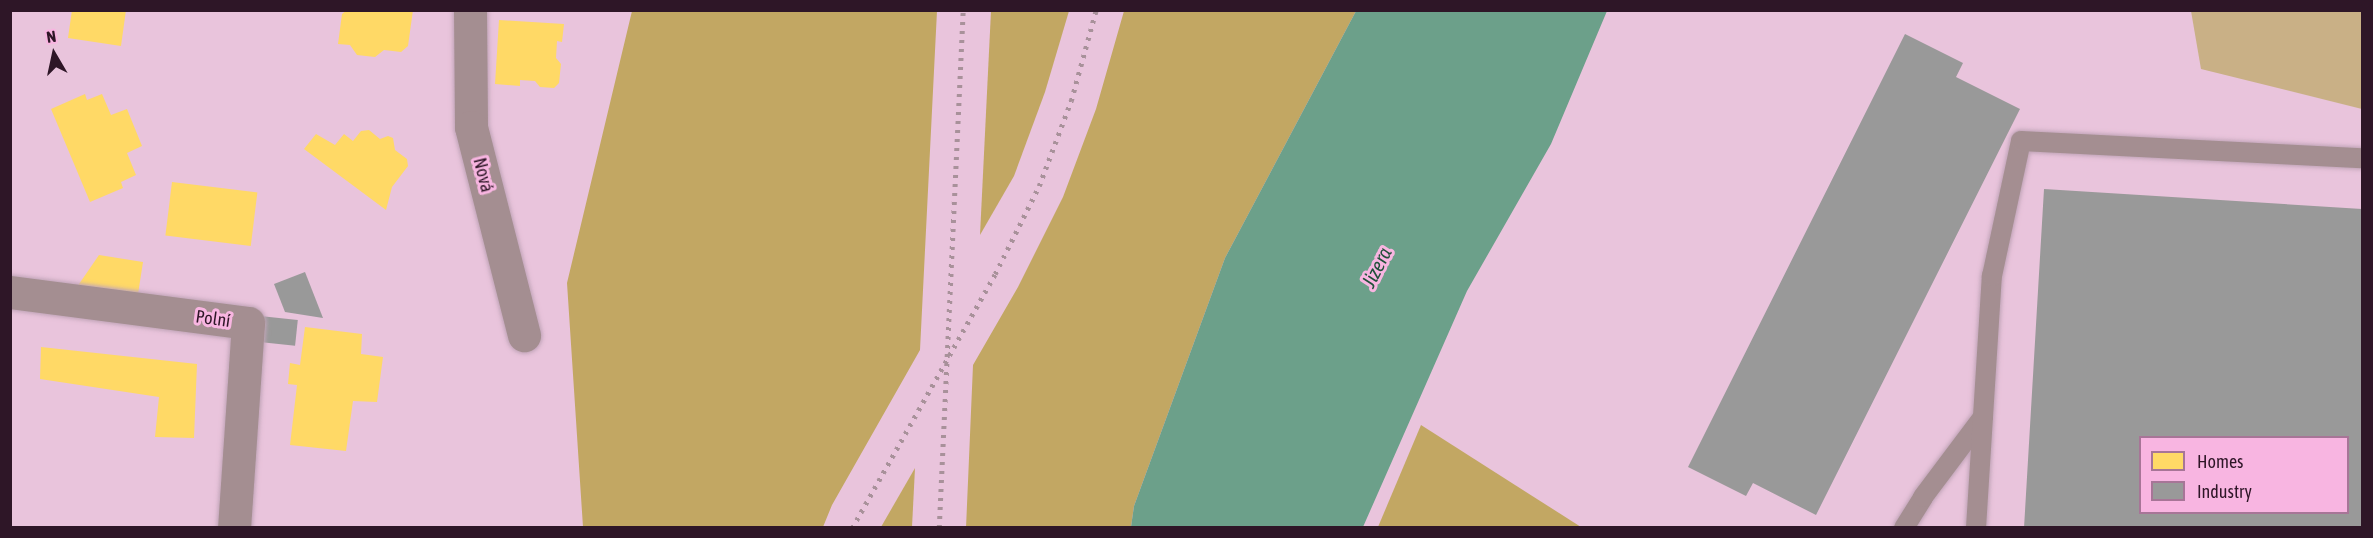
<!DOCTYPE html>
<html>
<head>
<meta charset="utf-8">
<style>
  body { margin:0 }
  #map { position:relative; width:2373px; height:538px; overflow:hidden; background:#e9c4dc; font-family:"Asap Condensed",sans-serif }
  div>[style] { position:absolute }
  .green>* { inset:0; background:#c9b086 }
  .forest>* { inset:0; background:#c2a763 }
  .water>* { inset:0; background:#6ca08a }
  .homes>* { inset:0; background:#ffd966; transform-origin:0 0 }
  .industry>* { inset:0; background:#999; transform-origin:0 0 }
  .roads { filter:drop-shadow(0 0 2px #c0a4b7) drop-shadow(0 0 2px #c0a4b7) }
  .service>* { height:20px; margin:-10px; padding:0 10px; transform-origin:10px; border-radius:10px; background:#a48e91 }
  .minor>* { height:33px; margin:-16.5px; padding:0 16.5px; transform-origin:16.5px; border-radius:16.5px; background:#a48e91 }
  .rail>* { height:4.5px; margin-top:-2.25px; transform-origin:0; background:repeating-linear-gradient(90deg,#a8919a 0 3px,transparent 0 9px) }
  span { translate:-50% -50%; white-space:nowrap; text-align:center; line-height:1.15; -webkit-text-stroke:6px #f8b5e1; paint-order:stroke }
  .street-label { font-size:18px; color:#2e1627 }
  .water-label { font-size:20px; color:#21513a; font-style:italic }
  .frame { position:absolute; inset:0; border:12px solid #2e1627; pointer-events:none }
  .legend { position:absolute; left:2139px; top:436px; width:210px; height:78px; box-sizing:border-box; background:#f8b5e1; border:2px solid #a77597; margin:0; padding:8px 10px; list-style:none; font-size:18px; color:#2e1627 }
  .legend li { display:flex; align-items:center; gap:12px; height:30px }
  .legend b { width:30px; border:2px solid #a77597 }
  .north { position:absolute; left:24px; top:24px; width:60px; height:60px; -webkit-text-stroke:4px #f8b5e1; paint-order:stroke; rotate:351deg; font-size:16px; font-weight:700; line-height:24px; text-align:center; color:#2e1627 }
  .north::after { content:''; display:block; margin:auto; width:21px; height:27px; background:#2e1627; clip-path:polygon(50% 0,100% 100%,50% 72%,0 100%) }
</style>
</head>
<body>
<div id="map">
  <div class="green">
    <div style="clip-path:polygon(2191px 11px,2362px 11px,2362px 109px,2201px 69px)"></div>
  </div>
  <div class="forest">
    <div style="clip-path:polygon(632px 11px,937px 11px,920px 350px,832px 505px,823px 527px,583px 527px,567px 283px)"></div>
    <div style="clip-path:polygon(991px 11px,1069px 11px,1045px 92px,1014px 176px,980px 235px)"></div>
    <div style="clip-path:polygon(1124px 11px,1356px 11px,1225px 258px,1134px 506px,1131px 527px,966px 528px,973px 365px,1018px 287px,1063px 197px,1096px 109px)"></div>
    <div style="clip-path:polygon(1421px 425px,1581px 527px,1378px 527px)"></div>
    <div style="clip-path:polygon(915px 468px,912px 527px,881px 527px)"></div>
  </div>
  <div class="water">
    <div style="clip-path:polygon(1356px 11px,1607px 11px,1551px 144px,1467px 291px,1363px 527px,1131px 527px,1134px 506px,1225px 258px)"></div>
  </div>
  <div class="homes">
    <div style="clip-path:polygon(72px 10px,126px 10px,121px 46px,68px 38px)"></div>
    <div style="clip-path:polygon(347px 10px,413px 10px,408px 46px,401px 52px,384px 50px,375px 57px,357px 55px,350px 45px,338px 44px,342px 14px)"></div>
    <div style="clip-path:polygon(499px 20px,564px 24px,562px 42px,557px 41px,556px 58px,561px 64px,559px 83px,554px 88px,540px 87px,535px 81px,520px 80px,520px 86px,495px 84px)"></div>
    <div style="clip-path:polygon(85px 94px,87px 100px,102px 94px,111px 115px,127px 109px,142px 146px,127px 153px,136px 175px,121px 182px,123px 188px,90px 202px,51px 109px)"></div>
    <div style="clip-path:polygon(369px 130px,380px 139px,388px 136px,393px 138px,395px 150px,407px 159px,408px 166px,392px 187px,386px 210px,304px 149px,316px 134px,335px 145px,344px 134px,353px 141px,361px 131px)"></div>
    <div style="left:172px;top:182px;width:86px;height:54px;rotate:7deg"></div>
    <div style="clip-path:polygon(99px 255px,143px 262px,138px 294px,77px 287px)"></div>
    <div style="clip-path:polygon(305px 327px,362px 334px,361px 354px,383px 357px,377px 402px,353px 401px,346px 451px,290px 445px,297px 385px,288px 384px,290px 363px,300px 365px)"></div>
    <div style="clip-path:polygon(41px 347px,197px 364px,194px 438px,155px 437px,159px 397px,40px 379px)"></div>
  </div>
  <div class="industry">
    <div style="clip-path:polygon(1905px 34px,1963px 63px,1956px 77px,2020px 109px,1816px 515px,1753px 483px,1746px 496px,1688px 467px)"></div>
    <div style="clip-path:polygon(evenodd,2044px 189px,2362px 209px,2362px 528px,2024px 528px,2044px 189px,2140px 438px,2348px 438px,2348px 512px,2140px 512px,2140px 438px)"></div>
    <div style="clip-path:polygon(305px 272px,323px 318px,285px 312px,274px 284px)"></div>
    <div style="left:260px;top:316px;width:38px;height:26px;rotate:6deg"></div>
  </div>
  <div class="roads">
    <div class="service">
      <div style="left:1904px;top:528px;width:36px;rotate:-58deg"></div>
      <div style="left:1923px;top:497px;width:100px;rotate:-53.1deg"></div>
      <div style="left:1976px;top:528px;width:253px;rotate:-86.4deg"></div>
      <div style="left:1992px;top:276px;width:138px;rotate:-77.9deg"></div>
      <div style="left:2021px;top:141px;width:341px;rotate:2.9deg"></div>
    </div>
    <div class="minor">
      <div style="left:470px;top:10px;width:117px;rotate:89.5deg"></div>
      <div style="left:471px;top:127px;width:215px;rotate:75.7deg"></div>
      <div style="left:10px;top:292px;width:240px;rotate:7.4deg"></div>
      <div style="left:248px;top:323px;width:205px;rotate:93.9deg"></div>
    </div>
  </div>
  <div class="rail">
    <div style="left:852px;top:528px;width:291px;rotate:-60.6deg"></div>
    <div style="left:995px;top:274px;width:98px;rotate:-63.4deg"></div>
    <div style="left:1039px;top:186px;width:91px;rotate:-69.4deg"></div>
    <div style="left:1071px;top:101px;width:94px;rotate:-74.6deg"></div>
    <div style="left:939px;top:528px;width:519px;rotate:-87.35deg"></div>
  </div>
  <div class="street-label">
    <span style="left:483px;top:175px;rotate:76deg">Nová</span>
    <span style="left:213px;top:319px;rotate:8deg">Polní</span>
  </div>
  <div class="water-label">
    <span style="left:1376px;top:267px;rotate:-63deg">Jizera</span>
  </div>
  <div class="frame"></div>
  <ul class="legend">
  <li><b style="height:16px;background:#ffd966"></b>Homes</li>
  <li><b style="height:16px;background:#999"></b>Industry</li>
  </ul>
  <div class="north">N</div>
</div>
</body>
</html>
